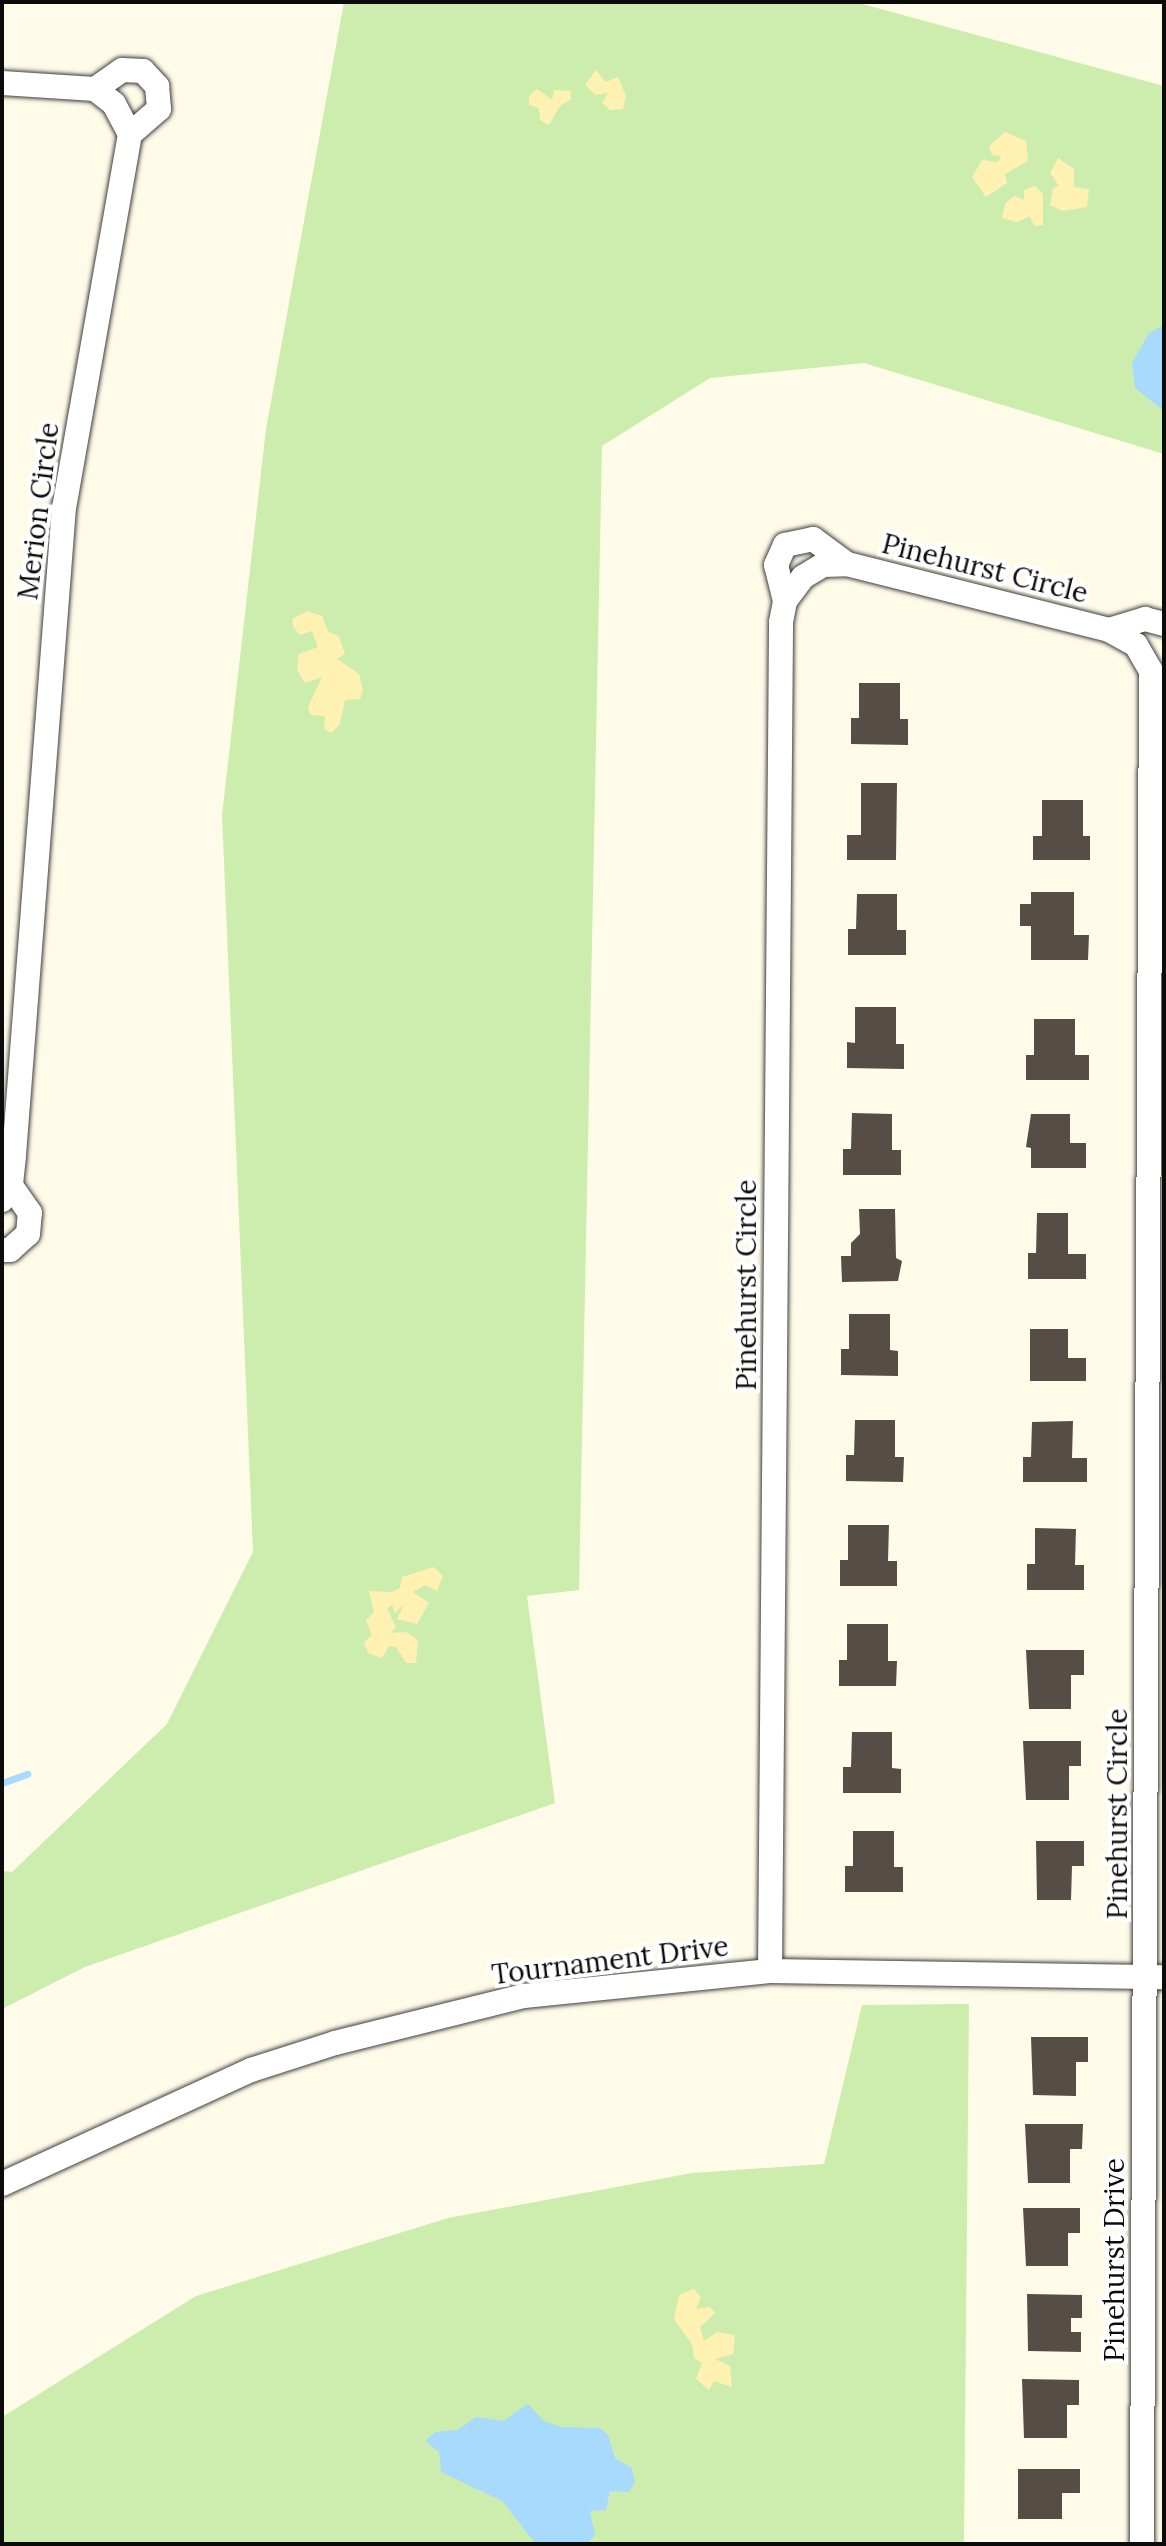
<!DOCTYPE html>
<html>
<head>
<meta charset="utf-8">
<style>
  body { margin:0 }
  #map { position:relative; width:1166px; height:2546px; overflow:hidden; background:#fffbe9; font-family:Lora,serif }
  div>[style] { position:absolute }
  .green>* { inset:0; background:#cdedaf }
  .sand>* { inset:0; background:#fff1b1 }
  .water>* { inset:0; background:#a7dafd }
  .stream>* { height:7px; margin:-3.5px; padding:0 3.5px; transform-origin:3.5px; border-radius:3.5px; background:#a7dafd }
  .building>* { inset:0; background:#554d46 }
  .roads { filter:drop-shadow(0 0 2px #3e3e3e) drop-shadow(0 0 2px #3e3e3e) }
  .minor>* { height:24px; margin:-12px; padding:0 12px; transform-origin:12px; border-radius:12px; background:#fff }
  span { translate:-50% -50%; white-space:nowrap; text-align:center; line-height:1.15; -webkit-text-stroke:8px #fff; paint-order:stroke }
  .street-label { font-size:28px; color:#0b0b0b }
  .frame { position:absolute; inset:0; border:4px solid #0b0b0b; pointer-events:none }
</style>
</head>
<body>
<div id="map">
  <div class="green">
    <div style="clip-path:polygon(344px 2px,855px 2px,1164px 86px,1164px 454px,864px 363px,710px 378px,602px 446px,579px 1590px,527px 1596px,555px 1803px,85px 1967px,2px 2009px,2px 1871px,12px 1872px,167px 1724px,253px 1552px,222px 815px,266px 429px)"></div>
    <div style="clip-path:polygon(969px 2004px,964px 2544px,2px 2544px,2px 2417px,196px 2296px,448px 2218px,692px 2173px,824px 2164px,862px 2005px)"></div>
  </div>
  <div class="sand">
    <div style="clip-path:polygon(596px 70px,606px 82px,618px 77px,626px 96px,623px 109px,610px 110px,602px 103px,608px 93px,596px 95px,585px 85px)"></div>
    <div style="clip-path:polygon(537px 89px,552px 100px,554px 90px,571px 91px,571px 99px,560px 106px,549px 125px,540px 120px,539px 108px,529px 105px,529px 96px)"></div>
    <div style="clip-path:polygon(1005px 132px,1026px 141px,1028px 161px,1005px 174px,1007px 183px,986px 197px,972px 177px,982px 160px,998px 162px,1001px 156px,992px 155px,989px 146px)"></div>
    <div style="clip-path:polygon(1058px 158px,1074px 169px,1074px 187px,1089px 189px,1087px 207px,1063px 211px,1050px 205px,1053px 188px,1059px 186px,1050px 173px)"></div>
    <div style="clip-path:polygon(1035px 186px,1043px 194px,1043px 225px,1034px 226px,1030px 216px,1017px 222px,1002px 218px,1005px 204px,1014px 196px,1024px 200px,1024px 190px)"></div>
    <div style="clip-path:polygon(307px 611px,322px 616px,328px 631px,339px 637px,345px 654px,337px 659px,359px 674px,363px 691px,360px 699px,345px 700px,340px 724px,331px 733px,324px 729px,325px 716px,311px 715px,308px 707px,322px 677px,305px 683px,297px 670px,299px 654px,318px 647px,312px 631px,300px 635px,294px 628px,292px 619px)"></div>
    <div style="clip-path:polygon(434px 1567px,443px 1576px,437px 1591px,425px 1585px,413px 1592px,429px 1603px,417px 1624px,397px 1619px,404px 1604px,395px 1613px,392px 1605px,387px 1608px,396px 1628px,390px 1633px,406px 1632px,418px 1640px,416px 1663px,406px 1663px,396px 1647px,389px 1646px,382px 1658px,368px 1653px,364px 1642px,372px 1635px,366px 1620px,374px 1612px,369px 1591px,392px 1592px,400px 1588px,402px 1577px)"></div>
    <div style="clip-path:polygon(694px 2289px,701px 2297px,696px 2309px,710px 2307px,715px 2313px,700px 2327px,704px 2341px,717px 2332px,735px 2335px,733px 2354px,715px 2359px,730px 2366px,732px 2387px,714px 2381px,709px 2390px,696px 2379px,702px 2363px,694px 2358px,692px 2344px,674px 2319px,679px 2295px)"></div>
  </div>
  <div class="water">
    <div style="clip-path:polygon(1164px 325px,1164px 411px,1135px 388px,1132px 363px,1149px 333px)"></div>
    <div style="clip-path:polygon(528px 2404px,544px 2421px,561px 2427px,600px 2428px,608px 2435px,615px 2458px,632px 2468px,635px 2482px,629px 2492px,610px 2491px,606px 2510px,590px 2511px,595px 2535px,587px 2544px,536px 2544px,502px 2501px,441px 2472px,439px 2452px,425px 2441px,435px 2432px,457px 2430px,476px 2417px,503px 2421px)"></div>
  </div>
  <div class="stream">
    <div style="left:2px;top:1783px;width:27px;rotate:-20deg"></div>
  </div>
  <div class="building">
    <div style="clip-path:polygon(859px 683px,900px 683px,900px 719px,908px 719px,908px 745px,851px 744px,851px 718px,859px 718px)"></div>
    <div style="clip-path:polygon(861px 783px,897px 783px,896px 860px,847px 860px,847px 835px,861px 835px)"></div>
    <div style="clip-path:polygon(1042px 800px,1083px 800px,1083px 836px,1090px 836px,1090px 860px,1033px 860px,1033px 836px,1042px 836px)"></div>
    <div style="clip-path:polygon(1031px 892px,1074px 892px,1074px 935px,1089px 935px,1088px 960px,1031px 960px,1031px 926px,1020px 926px,1020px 904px,1031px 904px)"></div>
    <div style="clip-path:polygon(857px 894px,897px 894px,897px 930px,906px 930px,906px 955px,848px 955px,848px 929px,856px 929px)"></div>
    <div style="clip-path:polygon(855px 1007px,896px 1007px,896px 1044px,904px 1044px,904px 1069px,847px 1068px,847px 1042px,855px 1043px)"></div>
    <div style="clip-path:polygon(1034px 1019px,1075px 1019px,1075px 1055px,1089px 1055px,1089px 1080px,1026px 1080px,1026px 1055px,1034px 1055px)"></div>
    <div style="clip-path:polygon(852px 1113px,892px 1114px,892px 1150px,901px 1150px,901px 1175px,843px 1175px,843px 1149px,851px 1149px)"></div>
    <div style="clip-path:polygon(1031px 1114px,1070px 1114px,1070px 1143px,1086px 1143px,1086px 1168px,1031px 1168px,1031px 1148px,1026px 1147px)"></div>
    <div style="clip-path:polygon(859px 1209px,895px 1209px,896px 1258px,902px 1261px,898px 1281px,842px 1282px,841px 1256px,851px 1256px,851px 1243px,860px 1234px)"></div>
    <div style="clip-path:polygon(1037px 1213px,1068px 1213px,1068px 1254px,1086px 1254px,1086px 1279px,1028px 1279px,1028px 1253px,1036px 1253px)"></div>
    <div style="clip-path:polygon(849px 1314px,890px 1314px,890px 1350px,898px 1351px,898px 1376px,841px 1375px,841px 1349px,849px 1349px)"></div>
    <div style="clip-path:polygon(1030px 1329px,1068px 1329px,1068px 1358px,1086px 1358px,1086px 1381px,1030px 1381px)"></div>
    <div style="clip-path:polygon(855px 1420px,895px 1420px,895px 1457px,904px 1457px,903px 1482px,846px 1481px,846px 1455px,854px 1455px)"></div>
    <div style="clip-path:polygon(1073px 1421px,1072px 1458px,1087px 1458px,1087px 1482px,1023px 1482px,1023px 1457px,1031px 1457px,1032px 1422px)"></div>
    <div style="clip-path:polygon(848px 1525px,889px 1525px,888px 1561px,897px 1561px,897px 1586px,840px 1586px,840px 1560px,848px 1560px)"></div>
    <div style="clip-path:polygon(1035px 1528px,1076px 1529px,1075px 1565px,1084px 1565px,1084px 1590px,1027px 1590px,1027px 1564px,1035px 1564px)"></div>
    <div style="clip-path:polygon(847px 1624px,888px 1624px,888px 1661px,897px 1661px,896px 1686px,839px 1686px,839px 1660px,847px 1660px)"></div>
    <div style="clip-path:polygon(1026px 1650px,1084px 1650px,1084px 1675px,1071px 1675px,1071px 1709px,1029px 1709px)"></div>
    <div style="clip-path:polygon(852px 1732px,892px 1732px,892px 1768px,901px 1769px,901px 1793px,843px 1793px,843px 1767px,851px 1767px)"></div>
    <div style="clip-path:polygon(1023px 1741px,1081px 1741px,1081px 1766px,1069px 1766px,1069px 1800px,1026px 1800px)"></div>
    <div style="clip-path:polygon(853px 1831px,894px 1831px,894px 1867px,903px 1867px,903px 1892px,845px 1892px,845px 1866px,853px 1866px)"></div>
    <div style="clip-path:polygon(1036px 1841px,1084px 1841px,1084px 1866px,1072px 1866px,1071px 1900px,1037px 1900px)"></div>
    <div style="clip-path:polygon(1031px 2037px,1088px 2037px,1088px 2062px,1076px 2062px,1076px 2096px,1033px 2095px)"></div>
    <div style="clip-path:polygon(1025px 2124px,1083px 2124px,1082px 2149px,1070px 2149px,1070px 2183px,1028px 2183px)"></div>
    <div style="clip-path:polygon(1023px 2208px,1080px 2208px,1080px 2233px,1068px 2233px,1068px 2266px,1026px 2266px)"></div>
    <div style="clip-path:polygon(1027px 2294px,1082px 2295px,1082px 2318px,1071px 2318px,1071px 2332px,1081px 2332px,1081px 2352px,1028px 2351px)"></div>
    <div style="clip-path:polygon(1022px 2379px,1079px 2380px,1079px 2405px,1067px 2405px,1067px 2438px,1024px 2438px)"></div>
    <div style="clip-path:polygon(1018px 2469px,1080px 2469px,1080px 2493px,1062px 2493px,1062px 2519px,1018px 2519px)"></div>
  </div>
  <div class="roads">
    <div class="minor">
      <div style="left:2px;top:83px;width:93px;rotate:3.7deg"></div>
      <div style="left:95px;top:89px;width:24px;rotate:38deg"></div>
      <div style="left:114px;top:104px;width:34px;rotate:62deg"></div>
      <div style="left:130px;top:134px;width:379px;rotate:100deg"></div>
      <div style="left:64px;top:507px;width:651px;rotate:94.41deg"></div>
      <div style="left:14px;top:1156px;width:30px;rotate:96deg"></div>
      <div style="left:11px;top:1186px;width:17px;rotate:123deg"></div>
      <div style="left:95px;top:89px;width:33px;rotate:-35deg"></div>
      <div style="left:122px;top:70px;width:21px;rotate:3deg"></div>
      <div style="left:143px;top:71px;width:21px;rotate:47deg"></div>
      <div style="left:157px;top:86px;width:23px;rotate:85deg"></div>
      <div style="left:159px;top:109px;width:38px;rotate:139deg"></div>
      <div style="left:785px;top:601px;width:37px;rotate:-104deg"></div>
      <div style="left:776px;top:565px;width:22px;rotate:-66deg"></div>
      <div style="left:785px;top:545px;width:29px;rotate:-12deg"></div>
      <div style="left:813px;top:539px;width:42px;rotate:36.3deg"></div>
      <div style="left:1109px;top:630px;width:38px;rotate:-17deg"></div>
      <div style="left:1145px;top:619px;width:20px;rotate:15deg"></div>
      <div style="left:2px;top:1250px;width:8px"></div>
      <div style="left:10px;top:1250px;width:24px;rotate:-42deg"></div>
      <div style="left:28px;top:1234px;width:21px;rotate:-85deg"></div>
      <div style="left:30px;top:1213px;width:33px;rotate:-125deg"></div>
      <div style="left:770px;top:1971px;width:1349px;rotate:-89.53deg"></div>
      <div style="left:781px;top:622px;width:21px;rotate:-79deg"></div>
      <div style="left:785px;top:601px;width:30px;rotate:-53deg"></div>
      <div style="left:803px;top:577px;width:23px;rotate:-31deg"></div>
      <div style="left:823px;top:565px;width:24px;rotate:-2deg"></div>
      <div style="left:847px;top:564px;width:270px;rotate:14.1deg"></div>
      <div style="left:1109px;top:630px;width:31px;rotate:29deg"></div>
      <div style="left:1136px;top:645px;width:30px;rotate:60deg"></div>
      <div style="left:1151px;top:671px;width:1873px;rotate:90.28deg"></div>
      <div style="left:2px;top:2184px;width:274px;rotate:-24.6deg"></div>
      <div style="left:251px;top:2070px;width:88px;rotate:-17.8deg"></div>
      <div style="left:335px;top:2043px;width:195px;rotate:-14deg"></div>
      <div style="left:524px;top:1996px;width:247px;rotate:-5.8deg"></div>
      <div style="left:770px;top:1971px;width:394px;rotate:0.9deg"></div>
    </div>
  </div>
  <div class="street-label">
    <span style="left:38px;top:511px;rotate:-83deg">Merion Circle</span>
    <span style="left:985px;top:568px;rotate:14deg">Pinehurst Circle</span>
    <span style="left:746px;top:1285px;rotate:-90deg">Pinehurst Circle</span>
    <span style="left:1117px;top:1814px;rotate:-90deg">Pinehurst Circle</span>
    <span style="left:610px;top:1960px;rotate:-7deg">Tournament Drive</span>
    <span style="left:1114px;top:2260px;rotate:-90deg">Pinehurst Drive</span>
  </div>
  <div class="frame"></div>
</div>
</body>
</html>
